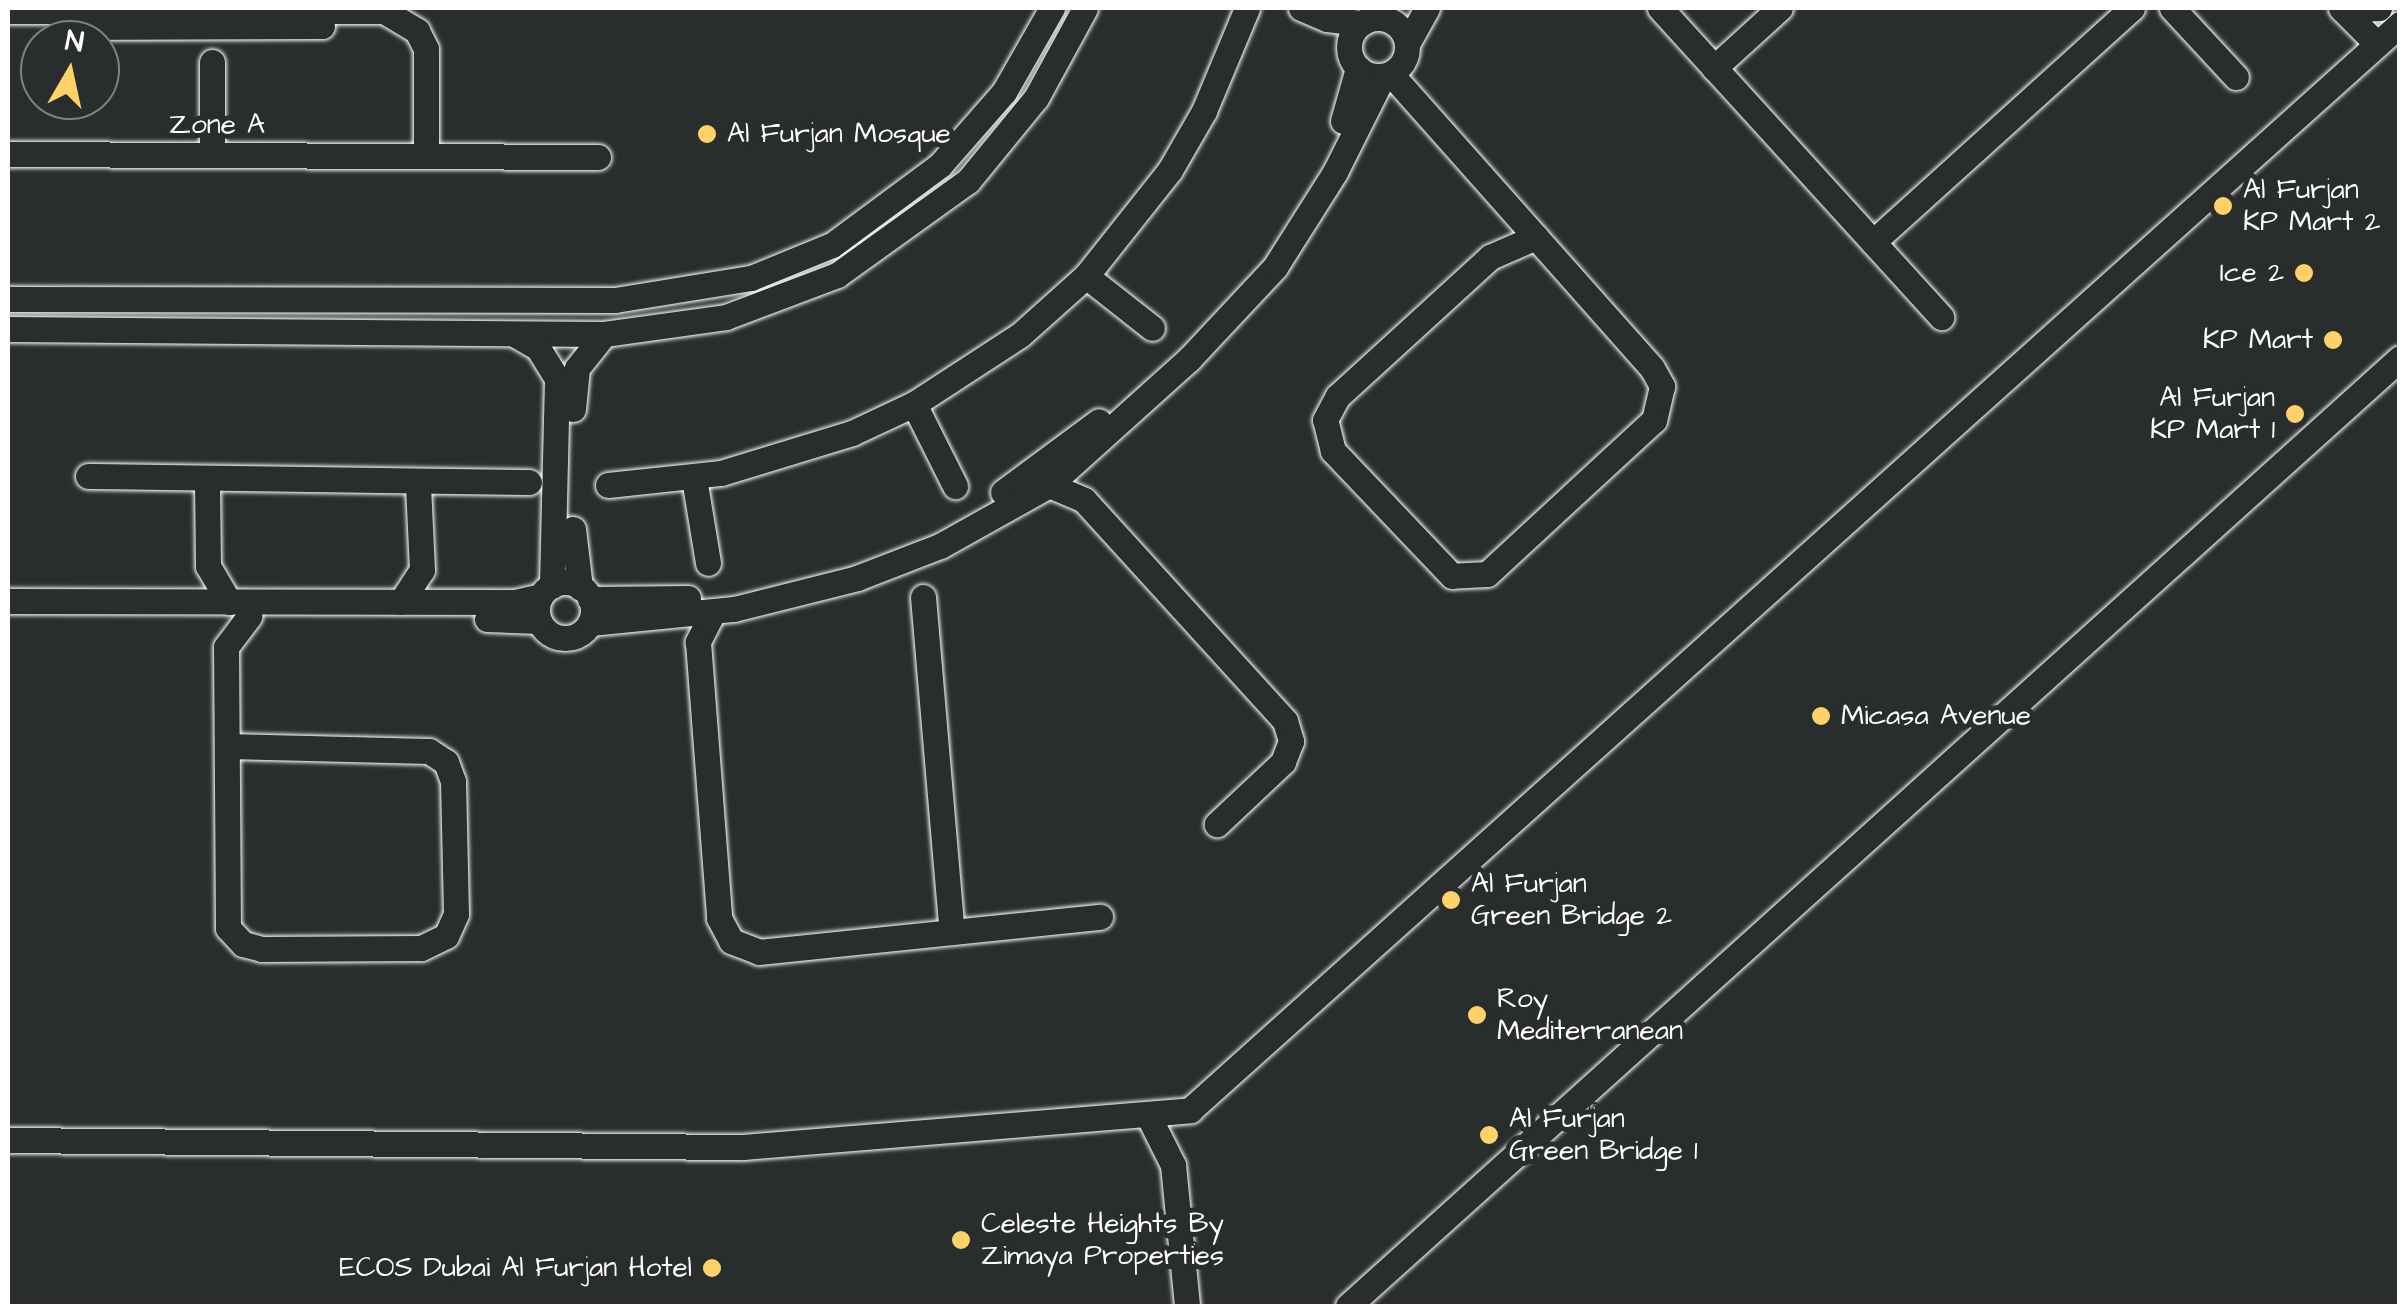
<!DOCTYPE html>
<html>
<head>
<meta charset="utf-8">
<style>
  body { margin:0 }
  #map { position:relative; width:2407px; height:1314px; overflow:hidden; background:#2a2d2e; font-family:"Architects Daughter",sans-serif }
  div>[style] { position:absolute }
  .roads { filter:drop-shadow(0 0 2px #fff) drop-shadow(0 0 2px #fff) }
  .minor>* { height:25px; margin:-12.5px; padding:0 12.5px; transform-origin:12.5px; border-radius:12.5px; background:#2a2d2e }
  .minor>.ring { margin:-12.5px; padding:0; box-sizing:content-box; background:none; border:25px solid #2a2d2e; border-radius:50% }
  .dots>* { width:28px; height:28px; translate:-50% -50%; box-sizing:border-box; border:5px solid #2a2d2e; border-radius:50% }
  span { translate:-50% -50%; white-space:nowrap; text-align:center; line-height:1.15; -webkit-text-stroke:10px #2a2d2e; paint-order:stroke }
  .street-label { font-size:28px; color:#fff }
  .poi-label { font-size:28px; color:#fff }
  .left { translate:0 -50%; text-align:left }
  .right { translate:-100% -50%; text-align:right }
  .frame { position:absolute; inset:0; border:10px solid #fff; pointer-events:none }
  .north { position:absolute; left:20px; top:20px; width:100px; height:100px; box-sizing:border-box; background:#2a2d2e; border:2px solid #7f8182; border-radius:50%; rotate:9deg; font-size:28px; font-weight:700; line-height:40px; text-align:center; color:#fff }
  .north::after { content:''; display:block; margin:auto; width:35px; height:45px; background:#ffd166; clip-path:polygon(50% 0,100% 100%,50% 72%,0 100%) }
</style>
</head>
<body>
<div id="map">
  <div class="roads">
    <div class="minor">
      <div style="left:1301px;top:8px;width:28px;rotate:23deg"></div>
      <div style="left:1327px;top:19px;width:35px;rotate:7deg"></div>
      <div style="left:1660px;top:8px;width:418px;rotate:47.7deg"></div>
      <div style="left:2172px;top:8px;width:94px;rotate:47.2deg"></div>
      <div style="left:2341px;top:8px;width:51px;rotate:45deg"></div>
      <div style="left:2343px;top:10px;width:36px;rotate:-3deg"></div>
      <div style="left:8px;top:11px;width:376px"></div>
      <div style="left:384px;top:11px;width:39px;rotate:31deg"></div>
      <div style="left:417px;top:31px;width:20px;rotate:63deg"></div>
      <div style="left:426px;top:49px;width:107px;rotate:90deg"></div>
      <div class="ring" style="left:1349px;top:18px;width:33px;height:33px"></div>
      <div style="left:67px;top:27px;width:255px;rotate:-0.2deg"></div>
      <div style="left:1407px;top:44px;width:41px;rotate:-60.9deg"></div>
      <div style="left:212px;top:62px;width:93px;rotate:90deg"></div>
      <div style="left:1714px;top:68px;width:89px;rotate:-42.3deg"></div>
      <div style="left:1391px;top:74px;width:393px;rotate:48.4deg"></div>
      <div style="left:1652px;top:368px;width:21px;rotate:61deg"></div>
      <div style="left:1662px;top:386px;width:35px;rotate:103deg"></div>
      <div style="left:1654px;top:420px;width:227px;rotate:137.3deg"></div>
      <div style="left:1487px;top:574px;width:35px;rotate:177deg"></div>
      <div style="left:1452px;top:576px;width:173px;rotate:-133.6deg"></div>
      <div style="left:1333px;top:451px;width:32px;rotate:-104deg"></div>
      <div style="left:1325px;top:420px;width:27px;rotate:-62deg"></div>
      <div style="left:1338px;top:396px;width:206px;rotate:-42.4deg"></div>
      <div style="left:1490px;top:257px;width:50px;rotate:-23.5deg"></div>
      <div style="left:1343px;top:121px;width:55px;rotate:-74.2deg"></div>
      <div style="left:8px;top:154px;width:590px;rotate:0.29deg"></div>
      <div style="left:1873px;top:242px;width:349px;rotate:-42.1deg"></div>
      <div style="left:1086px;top:276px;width:84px;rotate:38.2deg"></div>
      <div style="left:8px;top:299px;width:607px;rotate:0.09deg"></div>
      <div style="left:615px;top:300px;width:138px;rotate:-9.2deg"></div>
      <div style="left:751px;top:278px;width:87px;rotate:-22.2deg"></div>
      <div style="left:832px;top:245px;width:134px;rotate:-36.5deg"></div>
      <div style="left:940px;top:165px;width:97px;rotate:-48.8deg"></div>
      <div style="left:1004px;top:92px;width:97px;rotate:-60.3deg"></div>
      <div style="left:8px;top:329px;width:596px;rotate:0.48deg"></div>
      <div style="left:604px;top:334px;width:123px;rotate:-7.9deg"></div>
      <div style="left:726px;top:317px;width:119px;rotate:-20.7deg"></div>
      <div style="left:837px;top:275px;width:161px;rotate:-35.7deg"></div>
      <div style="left:968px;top:181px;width:107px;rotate:-50.7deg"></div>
      <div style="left:1036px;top:98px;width:102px;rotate:-61.4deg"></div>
      <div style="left:514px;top:334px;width:28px;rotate:30deg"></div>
      <div style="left:538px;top:348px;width:36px;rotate:58deg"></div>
      <div style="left:557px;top:379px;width:207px;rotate:91.4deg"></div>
      <div style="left:914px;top:404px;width:92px;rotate:63.4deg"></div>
      <div style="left:573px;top:409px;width:41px;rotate:-84.4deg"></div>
      <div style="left:577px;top:368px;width:43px;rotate:-51.5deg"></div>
      <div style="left:88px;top:476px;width:441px;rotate:0.8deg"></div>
      <div style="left:694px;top:478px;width:86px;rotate:80.6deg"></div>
      <div style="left:207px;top:483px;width:83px;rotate:89.3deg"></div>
      <div style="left:208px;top:566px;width:42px;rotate:59.7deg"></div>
      <div style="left:608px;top:485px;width:114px;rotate:-6.1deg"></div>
      <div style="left:721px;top:473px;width:137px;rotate:-17deg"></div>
      <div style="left:852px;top:433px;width:68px;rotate:-25.1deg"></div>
      <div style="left:914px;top:404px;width:126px;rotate:-33.1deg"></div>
      <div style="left:1020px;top:335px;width:89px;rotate:-41.8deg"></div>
      <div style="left:1086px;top:276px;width:135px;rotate:-51.6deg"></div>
      <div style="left:1170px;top:170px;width:68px;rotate:-60deg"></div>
      <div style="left:1204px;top:111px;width:112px;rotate:-67.3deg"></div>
      <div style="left:1049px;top:485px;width:38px;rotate:23deg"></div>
      <div style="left:1084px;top:500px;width:299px;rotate:47.7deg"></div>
      <div style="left:1285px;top:721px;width:21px;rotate:73deg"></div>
      <div style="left:1291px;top:741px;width:22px;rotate:111deg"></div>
      <div style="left:1283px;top:762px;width:91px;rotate:136.8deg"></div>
      <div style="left:1003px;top:492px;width:119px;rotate:-36.5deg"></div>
      <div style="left:573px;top:529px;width:59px;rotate:83.2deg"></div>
      <div class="ring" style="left:537px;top:582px;width:31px;height:31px"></div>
      <div style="left:923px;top:597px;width:336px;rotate:85.1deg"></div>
      <div style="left:590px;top:599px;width:98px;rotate:-0.6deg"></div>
      <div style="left:8px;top:601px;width:507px;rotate:0.11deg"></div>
      <div style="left:515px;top:602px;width:26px;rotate:-13deg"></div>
      <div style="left:401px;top:602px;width:38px;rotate:-57deg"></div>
      <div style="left:422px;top:570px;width:85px;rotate:-92.7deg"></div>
      <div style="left:713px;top:612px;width:34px;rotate:117deg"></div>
      <div style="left:698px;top:642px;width:277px;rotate:85.6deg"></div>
      <div style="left:719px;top:918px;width:26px;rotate:62deg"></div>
      <div style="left:731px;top:941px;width:30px;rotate:21deg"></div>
      <div style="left:759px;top:952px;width:343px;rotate:-5.9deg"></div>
      <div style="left:487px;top:619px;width:52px;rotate:2.2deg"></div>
      <div style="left:590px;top:623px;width:145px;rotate:-5.6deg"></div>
      <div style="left:734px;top:609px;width:127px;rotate:-14.1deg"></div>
      <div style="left:857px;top:578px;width:89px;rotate:-21.1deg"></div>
      <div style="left:940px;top:546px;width:125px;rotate:-29.2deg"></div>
      <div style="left:1049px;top:485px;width:188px;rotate:-42deg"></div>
      <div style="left:1189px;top:359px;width:126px;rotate:-46.9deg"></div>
      <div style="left:1275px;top:267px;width:112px;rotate:-57.7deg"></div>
      <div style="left:1335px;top:172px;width:107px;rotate:-63.4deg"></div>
      <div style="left:227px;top:746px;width:202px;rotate:1.4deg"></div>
      <div style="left:429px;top:751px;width:20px;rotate:33deg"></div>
      <div style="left:446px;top:762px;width:20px;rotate:70deg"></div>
      <div style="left:453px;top:781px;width:133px;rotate:88.7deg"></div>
      <div style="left:456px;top:914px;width:24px;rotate:114deg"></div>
      <div style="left:446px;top:936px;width:28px;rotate:154deg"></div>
      <div style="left:421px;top:948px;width:159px;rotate:179.6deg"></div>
      <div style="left:262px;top:949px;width:20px;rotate:-165deg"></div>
      <div style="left:243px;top:944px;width:22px;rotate:-133deg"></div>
      <div style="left:228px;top:928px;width:281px;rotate:-90.4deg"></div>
      <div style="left:226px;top:647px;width:39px;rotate:-53deg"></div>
      <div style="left:1149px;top:1117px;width:54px;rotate:63.4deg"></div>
      <div style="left:1173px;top:1165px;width:142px;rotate:84.3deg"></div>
      <div style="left:8px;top:1140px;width:735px;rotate:0.55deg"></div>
      <div style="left:743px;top:1147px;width:449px;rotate:-4.7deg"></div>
      <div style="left:1190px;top:1110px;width:1626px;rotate:-41.91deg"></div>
      <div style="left:1348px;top:1306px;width:1416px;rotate:-42.02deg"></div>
    </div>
  </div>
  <div class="dots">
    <div style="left:707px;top:134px;background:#ffd166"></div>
    <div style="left:2223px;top:206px;background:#ffd166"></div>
    <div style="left:2304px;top:273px;background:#ffd166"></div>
    <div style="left:2333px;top:340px;background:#ffd166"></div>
    <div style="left:2295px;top:414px;background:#ffd166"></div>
    <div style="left:1821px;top:716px;background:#ffd166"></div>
    <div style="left:1451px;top:900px;background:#ffd166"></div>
    <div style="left:1477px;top:1015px;background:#ffd166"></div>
    <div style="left:1489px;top:1135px;background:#ffd166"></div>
    <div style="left:961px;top:1240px;background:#ffd166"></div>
    <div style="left:712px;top:1268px;background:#ffd166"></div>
  </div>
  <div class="street-label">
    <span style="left:217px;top:125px">Zone A</span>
  </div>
  <div class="poi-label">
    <span class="left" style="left:727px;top:134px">Al Furjan Mosque</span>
    <span class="left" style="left:2243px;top:206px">Al Furjan<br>KP Mart 2</span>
    <span class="right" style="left:2284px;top:273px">Ice 2</span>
    <span class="right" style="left:2313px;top:340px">KP Mart</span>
    <span class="right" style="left:2275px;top:414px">Al Furjan<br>KP Mart 1</span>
    <span class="left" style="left:1841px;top:716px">Micasa Avenue</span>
    <span class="left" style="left:1471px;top:900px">Al Furjan<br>Green Bridge 2</span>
    <span class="left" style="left:1497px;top:1015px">Roy<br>Mediterranean</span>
    <span class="left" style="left:1509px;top:1135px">Al Furjan<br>Green Bridge 1</span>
    <span class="left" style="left:981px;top:1240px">Celeste Heights By<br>Zimaya Properties</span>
    <span class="right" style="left:692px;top:1268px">ECOS Dubai Al Furjan Hotel</span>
  </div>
  <div class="frame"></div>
  <div class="north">N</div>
</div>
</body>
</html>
